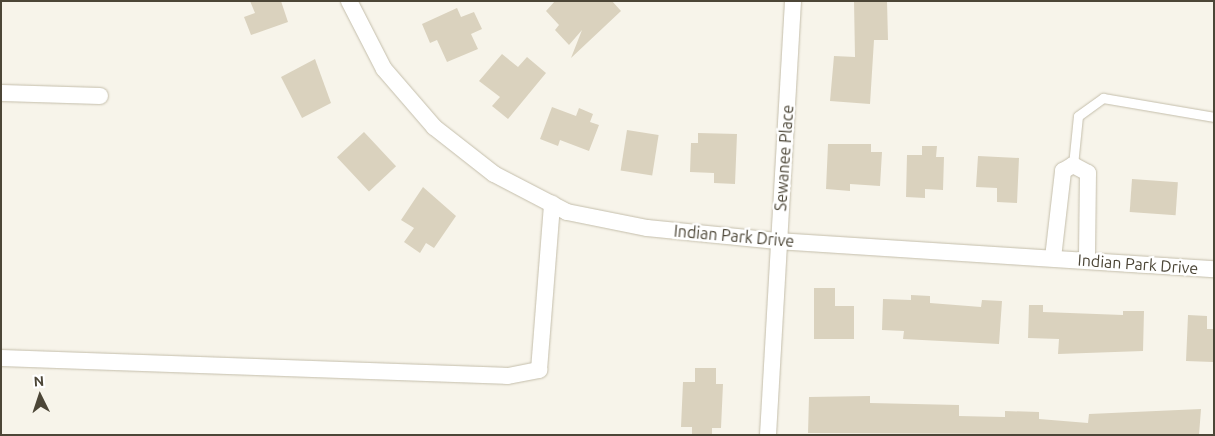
<!DOCTYPE html>
<html>
<head>
<meta charset="utf-8">
<style>
  body { margin:0 }
  #map { position:relative; width:1215px; height:436px; overflow:hidden; background:#f7f4ea; font-family:Ubuntu,sans-serif }
  div>[style] { position:absolute }
  .building>* { inset:0; background:#dad2be; transform-origin:0 0 }
  .roads { filter:drop-shadow(0 0 1px #c4beab) drop-shadow(0 0 1px #c4beab) }
  .service>* { height:9px; margin:-4.5px; padding:0 4.5px; transform-origin:4.5px; border-radius:4.5px; background:#fff }
  .minor>* { height:16px; margin:-8px; padding:0 8px; transform-origin:8px; border-radius:8px; background:#fff }
  span { translate:-50% -50%; white-space:nowrap; text-align:center; line-height:1.15; -webkit-text-stroke:4.5px #fff; paint-order:stroke }
  .street-label { font-size:16px; color:#4c4637 }
  .frame { position:absolute; inset:0; border:2px solid #4c4637; pointer-events:none }
  .north { position:absolute; left:15px; top:371px; width:50px; height:50px; -webkit-text-stroke:4px #fff; paint-order:stroke; rotate:356deg; font-size:14px; font-weight:700; line-height:20px; text-align:center; color:#4c4637 }
  .north::after { content:''; display:block; margin:auto; width:18px; height:22px; background:#4c4637; clip-path:polygon(50% 0,100% 100%,50% 72%,0 100%) }
</style>
</head>
<body>
<div id="map">
  <div class="building">
    <div style="clip-path:polygon(250px 1px,281px 1px,288px 22px,251px 35px,244px 17px,255px 13px)"></div>
    <div style="clip-path:polygon(555px 1px,612px 1px,621px 11px,571px 58px,582px 30px,569px 45px,555px 30px,559px 25px,546px 11px)"></div>
    <div style="clip-path:polygon(854px 1px,887px 1px,888px 40px,874px 40px,870px 104px,830px 101px,834px 56px,855px 57px)"></div>
    <div style="clip-path:polygon(457px 8px,461px 17px,474px 12px,482px 29px,471px 34px,478px 49px,447px 62px,437px 40px,430px 43px,422px 24px)"></div>
    <div style="clip-path:polygon(502px 54px,518px 67px,527px 57px,546px 73px,508px 119px,492px 106px,500px 97px,479px 81px)"></div>
    <div style="clip-path:polygon(315px 59px,331px 103px,302px 118px,281px 77px)"></div>
    <div style="clip-path:polygon(552px 107px,576px 116px,579px 108px,593px 114px,590px 122px,599px 125px,589px 151px,560px 140px,558px 146px,540px 139px)"></div>
    <div style="left:627px;top:130px;width:32px;height:41px;rotate:9deg"></div>
    <div style="left:364px;top:132px;width:47px;height:37px;rotate:47deg"></div>
    <div style="clip-path:polygon(698px 133px,737px 134px,735px 184px,714px 183px,714px 173px,690px 172px,691px 143px,698px 143px)"></div>
    <div style="clip-path:polygon(828px 144px,871px 144px,871px 152px,882px 152px,880px 186px,850px 184px,850px 191px,826px 189px)"></div>
    <div style="clip-path:polygon(922px 146px,937px 146px,936px 157px,944px 157px,943px 190px,925px 189px,925px 198px,906px 197px,907px 155px,922px 155px)"></div>
    <div style="clip-path:polygon(978px 156px,1019px 158px,1017px 203px,997px 202px,997px 188px,976px 187px)"></div>
    <div style="left:1132px;top:179px;width:46px;height:33px;rotate:4deg"></div>
    <div style="clip-path:polygon(423px 187px,456px 216px,434px 248px,426px 243px,420px 253px,404px 242px,414px 228px,401px 220px)"></div>
    <div style="clip-path:polygon(814px 288px,835px 288px,835px 306px,854px 306px,854px 339px,814px 339px)"></div>
    <div style="clip-path:polygon(911px 295px,930px 296px,930px 303px,981px 307px,982px 300px,1002px 301px,999px 344px,903px 339px,904px 331px,882px 330px,883px 299px,911px 300px)"></div>
    <div style="clip-path:polygon(1029px 305px,1043px 305px,1043px 312px,1123px 315px,1123px 311px,1144px 311px,1143px 351px,1058px 354px,1059px 339px,1028px 338px)"></div>
    <div style="clip-path:polygon(1188px 315px,1207px 316px,1207px 329px,1214px 329px,1213px 362px,1186px 361px)"></div>
    <div style="clip-path:polygon(695px 368px,716px 368px,716px 384px,723px 384px,721px 428px,712px 428px,712px 435px,692px 435px,692px 427px,681px 427px,683px 382px,695px 382px)"></div>
    <div style="clip-path:polygon(870px 396px,870px 403px,959px 405px,959px 416px,1005px 417px,1005px 411px,1039px 412px,1039px 419px,1088px 423px,1089px 414px,1201px 409px,1199px 435px,808px 433px,809px 397px)"></div>
  </div>
  <div class="roads">
    <div class="service">
      <div style="left:1073px;top:165px;width:49px;rotate:-84.2deg"></div>
      <div style="left:1078px;top:116px;width:31px;rotate:-36deg"></div>
      <div style="left:1103px;top:98px;width:113px;rotate:9.7deg"></div>
    </div>
    <div class="minor">
      <div style="left:349px;top:1px;width:76px;rotate:62.8deg"></div>
      <div style="left:384px;top:69px;width:77px;rotate:49.2deg"></div>
      <div style="left:434px;top:127px;width:76px;rotate:38.1deg"></div>
      <div style="left:494px;top:174px;width:82px;rotate:27.5deg"></div>
      <div style="left:567px;top:212px;width:82px;rotate:11.3deg"></div>
      <div style="left:647px;top:228px;width:131px;rotate:5.7deg"></div>
      <div style="left:777px;top:241px;width:438px;rotate:3.7deg"></div>
      <div style="left:1px;top:93px;width:99px;rotate:1.7deg"></div>
      <div style="left:1053px;top:258px;width:88px;rotate:-83.4deg"></div>
      <div style="left:1063px;top:171px;width:12px;rotate:-31deg"></div>
      <div style="left:1073px;top:165px;width:17px;rotate:28deg"></div>
      <div style="left:1088px;top:173px;width:87px;rotate:90.7deg"></div>
      <div style="left:1px;top:358px;width:507px;rotate:2.03deg"></div>
      <div style="left:508px;top:376px;width:32px;rotate:-11deg"></div>
      <div style="left:539px;top:370px;width:167px;rotate:-85.5deg"></div>
      <div style="left:768px;top:435px;width:435px;rotate:-86.7deg"></div>
    </div>
  </div>
  <div class="street-label">
    <span style="left:784px;top:158px;rotate:-86deg">Sewanee Place</span>
    <span style="left:734px;top:236px;rotate:5deg">Indian Park Drive</span>
    <span style="left:1138px;top:264px;rotate:4deg">Indian Park Drive</span>
  </div>
  <div class="frame"></div>
  <div class="north">N</div>
</div>
</body>
</html>
